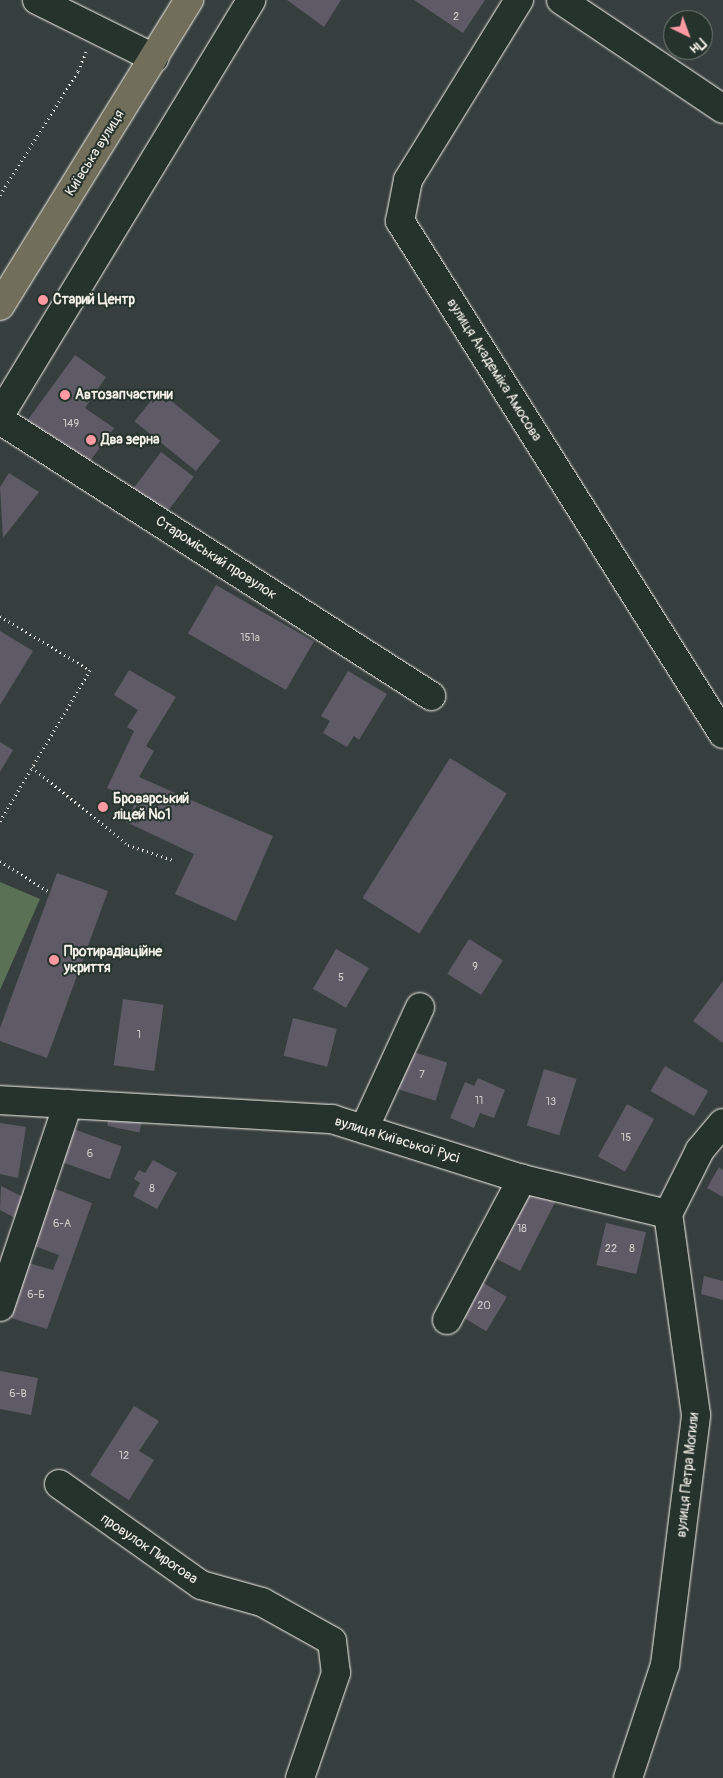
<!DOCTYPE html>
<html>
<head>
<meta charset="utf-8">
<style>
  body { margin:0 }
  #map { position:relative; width:723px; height:1778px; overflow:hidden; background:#373f3e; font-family:Pangolin,sans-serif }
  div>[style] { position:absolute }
  .green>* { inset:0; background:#5b7155 }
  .building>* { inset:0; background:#5e5b66; transform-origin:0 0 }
  .path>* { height:3px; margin-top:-1.5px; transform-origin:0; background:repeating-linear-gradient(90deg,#f4f1e8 0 1px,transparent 0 5px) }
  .roads { filter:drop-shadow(0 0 1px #f4f1e8) drop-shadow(0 0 1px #f4f1e8) }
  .minor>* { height:28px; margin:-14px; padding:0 14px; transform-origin:14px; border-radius:14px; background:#26332d }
  .major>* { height:28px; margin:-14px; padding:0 14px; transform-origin:14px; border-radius:14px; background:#716e59 }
  .dots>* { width:14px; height:14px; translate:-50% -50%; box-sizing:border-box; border:2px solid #26332d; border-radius:50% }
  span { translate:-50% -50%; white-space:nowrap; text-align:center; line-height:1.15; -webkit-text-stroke:4px #26332d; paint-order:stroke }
  .number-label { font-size:11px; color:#ceccc8 }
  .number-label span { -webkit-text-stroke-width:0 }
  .street-label { font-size:14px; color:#f4f1e8 }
  .poi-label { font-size:14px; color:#f4f1e8; font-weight:700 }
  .left { translate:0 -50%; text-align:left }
  .north { position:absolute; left:663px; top:10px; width:50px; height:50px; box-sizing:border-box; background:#26332d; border:1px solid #787f78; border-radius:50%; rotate:138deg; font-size:14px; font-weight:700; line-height:20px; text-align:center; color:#f4f1e8 }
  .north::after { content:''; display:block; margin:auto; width:18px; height:22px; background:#ff9aa2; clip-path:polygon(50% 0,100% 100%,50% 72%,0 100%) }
</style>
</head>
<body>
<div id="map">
  <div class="green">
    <div style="clip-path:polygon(0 882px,40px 899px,0 990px)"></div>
  </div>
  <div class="building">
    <div style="clip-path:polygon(287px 0,341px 0,324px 27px)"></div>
    <div style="clip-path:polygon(414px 0,485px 0,463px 33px)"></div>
    <div style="clip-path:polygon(75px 355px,106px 377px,85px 408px,114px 428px,88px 464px,27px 421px)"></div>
    <div style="left:159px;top:391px;width:79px;height:39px;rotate:39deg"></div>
    <div style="left:161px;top:452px;width:41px;height:48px;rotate:37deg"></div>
    <div style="clip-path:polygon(9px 473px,39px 492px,3px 538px,0 487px)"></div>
    <div style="left:216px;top:585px;width:113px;height:56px;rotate:30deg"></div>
    <div style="clip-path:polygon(0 631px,33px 651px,0 705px)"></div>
    <div style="clip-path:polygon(129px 670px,176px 697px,146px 746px,154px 751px,139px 777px,273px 836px,236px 921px,175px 894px,194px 854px,126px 822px,136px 801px,107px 788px,134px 731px,127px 727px,138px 710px,114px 695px)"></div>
    <div style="clip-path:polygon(348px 671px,387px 694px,359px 740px,354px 736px,347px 747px,323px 733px,330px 721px,321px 716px)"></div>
    <div style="clip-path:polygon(0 742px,13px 750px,0 772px)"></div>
    <div style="left:450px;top:758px;width:67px;height:165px;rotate:32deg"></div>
    <div style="clip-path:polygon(57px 873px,108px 891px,47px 1058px,0 1041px,0 1028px)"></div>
    <div style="left:469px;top:939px;width:40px;height:41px;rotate:32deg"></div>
    <div style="left:336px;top:949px;width:38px;height:46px;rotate:30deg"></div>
    <div style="clip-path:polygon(723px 981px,723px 1043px,693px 1021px)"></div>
    <div style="left:123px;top:999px;width:41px;height:67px;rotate:8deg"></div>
    <div style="left:293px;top:1018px;width:45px;height:39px;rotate:14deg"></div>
    <div style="left:410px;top:1051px;width:39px;height:40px;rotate:17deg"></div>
    <div style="left:665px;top:1066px;width:50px;height:29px;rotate:30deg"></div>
    <div style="left:544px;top:1069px;width:34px;height:59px;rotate:17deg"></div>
    <div style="clip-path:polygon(478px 1078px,505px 1090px,494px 1118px,480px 1113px,474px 1128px,450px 1118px,465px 1082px,474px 1086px)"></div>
    <div style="left:627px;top:1104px;width:31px;height:60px;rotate:29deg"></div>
    <div style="left:110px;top:1112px;width:33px;height:14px;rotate:12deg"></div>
    <div style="clip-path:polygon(0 1123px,26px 1127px,18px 1178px,0 1174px)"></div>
    <div style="left:71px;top:1128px;width:54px;height:35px;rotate:20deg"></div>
    <div style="clip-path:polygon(153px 1160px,177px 1173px,157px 1209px,133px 1196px,140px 1183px,134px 1179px,139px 1170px,145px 1173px)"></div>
    <div style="clip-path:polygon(719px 1167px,723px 1170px,723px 1197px,707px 1188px)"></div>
    <div style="clip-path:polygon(1px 1186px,27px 1199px,17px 1219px,0 1210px)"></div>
    <div style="left:523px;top:1186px;width:36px;height:77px;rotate:27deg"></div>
    <div style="clip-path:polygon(53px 1188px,92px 1203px,47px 1329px,8px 1317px,25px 1262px,53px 1270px,59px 1255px,32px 1245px)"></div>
    <div style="left:606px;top:1223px;width:41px;height:43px;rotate:13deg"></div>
    <div style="clip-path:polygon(704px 1276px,723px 1281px,723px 1300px,701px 1294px)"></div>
    <div style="left:482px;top:1282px;width:29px;height:40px;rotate:31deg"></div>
    <div style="clip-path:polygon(0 1371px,38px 1378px,31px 1415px,0 1409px)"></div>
    <div style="clip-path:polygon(134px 1406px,159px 1421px,139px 1451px,154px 1460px,129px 1500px,90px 1475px)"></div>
  </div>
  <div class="path">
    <div style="left:0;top:195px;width:146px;rotate:-57.8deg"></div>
    <div style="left:78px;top:71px;width:21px;rotate:-67deg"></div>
    <div style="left:0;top:616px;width:105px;rotate:31deg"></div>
    <div style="left:90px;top:670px;width:176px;rotate:120.8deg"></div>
    <div style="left:32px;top:767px;width:124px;rotate:39.1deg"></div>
    <div style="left:128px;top:845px;width:47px;rotate:18.4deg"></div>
    <div style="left:0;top:861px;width:57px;rotate:32deg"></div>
  </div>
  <div class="roads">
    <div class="minor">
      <div style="left:37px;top:0;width:131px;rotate:26.4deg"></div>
      <div style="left:519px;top:0;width:211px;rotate:121.7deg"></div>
      <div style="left:408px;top:180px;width:42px;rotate:101deg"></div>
      <div style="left:400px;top:221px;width:606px;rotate:57.8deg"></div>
      <div style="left:561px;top:0;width:195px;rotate:33.9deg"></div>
      <div style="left:0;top:415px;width:485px;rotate:-58.8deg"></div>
      <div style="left:0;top:420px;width:512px;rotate:32.63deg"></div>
      <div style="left:0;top:1100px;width:333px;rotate:3.3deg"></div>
      <div style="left:332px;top:1119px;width:199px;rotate:17.5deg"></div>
      <div style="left:522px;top:1179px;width:150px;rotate:13.5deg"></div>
      <div style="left:364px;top:1129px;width:134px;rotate:-65.3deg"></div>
      <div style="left:0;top:1307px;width:214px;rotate:-71.5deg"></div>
      <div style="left:447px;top:1320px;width:160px;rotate:-62deg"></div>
      <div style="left:59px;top:1484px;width:174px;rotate:35.4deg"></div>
      <div style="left:201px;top:1585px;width:63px;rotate:15.6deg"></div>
      <div style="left:262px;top:1602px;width:80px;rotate:29.1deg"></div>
      <div style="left:332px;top:1641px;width:32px;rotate:83deg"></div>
      <div style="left:336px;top:1673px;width:111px;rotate:108.9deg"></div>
      <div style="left:628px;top:1778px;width:119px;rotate:-71.9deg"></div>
      <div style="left:665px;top:1665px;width:252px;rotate:-82.9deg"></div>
      <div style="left:696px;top:1415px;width:203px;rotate:-97.9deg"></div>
      <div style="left:668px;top:1214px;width:72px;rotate:-63.4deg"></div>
      <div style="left:700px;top:1150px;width:35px;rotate:-50deg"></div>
    </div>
    <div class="major">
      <div style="left:0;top:306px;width:360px;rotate:-58.3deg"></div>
    </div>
  </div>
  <div class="dots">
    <div style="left:43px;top:300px;background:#ff9aa2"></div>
    <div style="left:65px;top:395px;background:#ff9aa2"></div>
    <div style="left:91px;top:440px;background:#ff9aa2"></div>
    <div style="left:103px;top:807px;background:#ff9aa2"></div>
    <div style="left:54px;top:960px;background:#ff9aa2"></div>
  </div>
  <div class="number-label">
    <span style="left:456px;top:17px">2</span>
    <span style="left:71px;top:424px">149</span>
    <span style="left:250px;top:638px">151а</span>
    <span style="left:475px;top:967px">9</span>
    <span style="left:341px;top:978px">5</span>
    <span style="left:139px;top:1035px">1</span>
    <span style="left:422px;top:1075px">7</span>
    <span style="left:479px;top:1101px">11</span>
    <span style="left:551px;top:1102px">13</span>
    <span style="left:626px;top:1138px">15</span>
    <span style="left:90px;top:1154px">6</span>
    <span style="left:152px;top:1189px">8</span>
    <span style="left:62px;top:1224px">6-А</span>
    <span style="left:522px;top:1229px">18</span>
    <span style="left:611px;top:1249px">22</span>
    <span style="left:632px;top:1249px">8</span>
    <span style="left:36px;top:1295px">6-Б</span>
    <span style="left:484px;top:1306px">20</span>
    <span style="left:18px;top:1394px">6-В</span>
    <span style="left:124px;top:1456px">12</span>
  </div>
  <div class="street-label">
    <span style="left:95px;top:153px;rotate:-58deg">Київська вулиця</span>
    <span style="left:494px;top:370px;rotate:58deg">вулиця Академіка Амосова</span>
    <span style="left:216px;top:558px;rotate:33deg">Староміський провулок</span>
    <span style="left:397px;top:1140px;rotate:17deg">вулиця Київської Русі</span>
    <span style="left:688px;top:1475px;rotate:-84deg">вулиця Петра Могили</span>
    <span style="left:149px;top:1549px;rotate:34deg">провулок Пирогова</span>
  </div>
  <div class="poi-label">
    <span class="left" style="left:53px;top:300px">Старий Центр</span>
    <span class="left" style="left:75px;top:395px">Автозапчастини</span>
    <span class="left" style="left:101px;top:440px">Два зерна</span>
    <span class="left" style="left:113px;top:807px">Броварський<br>ліцей №1</span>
    <span class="left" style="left:64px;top:960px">Протирадіаційне<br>укриття</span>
  </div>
  <div class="north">Пн</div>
</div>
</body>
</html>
